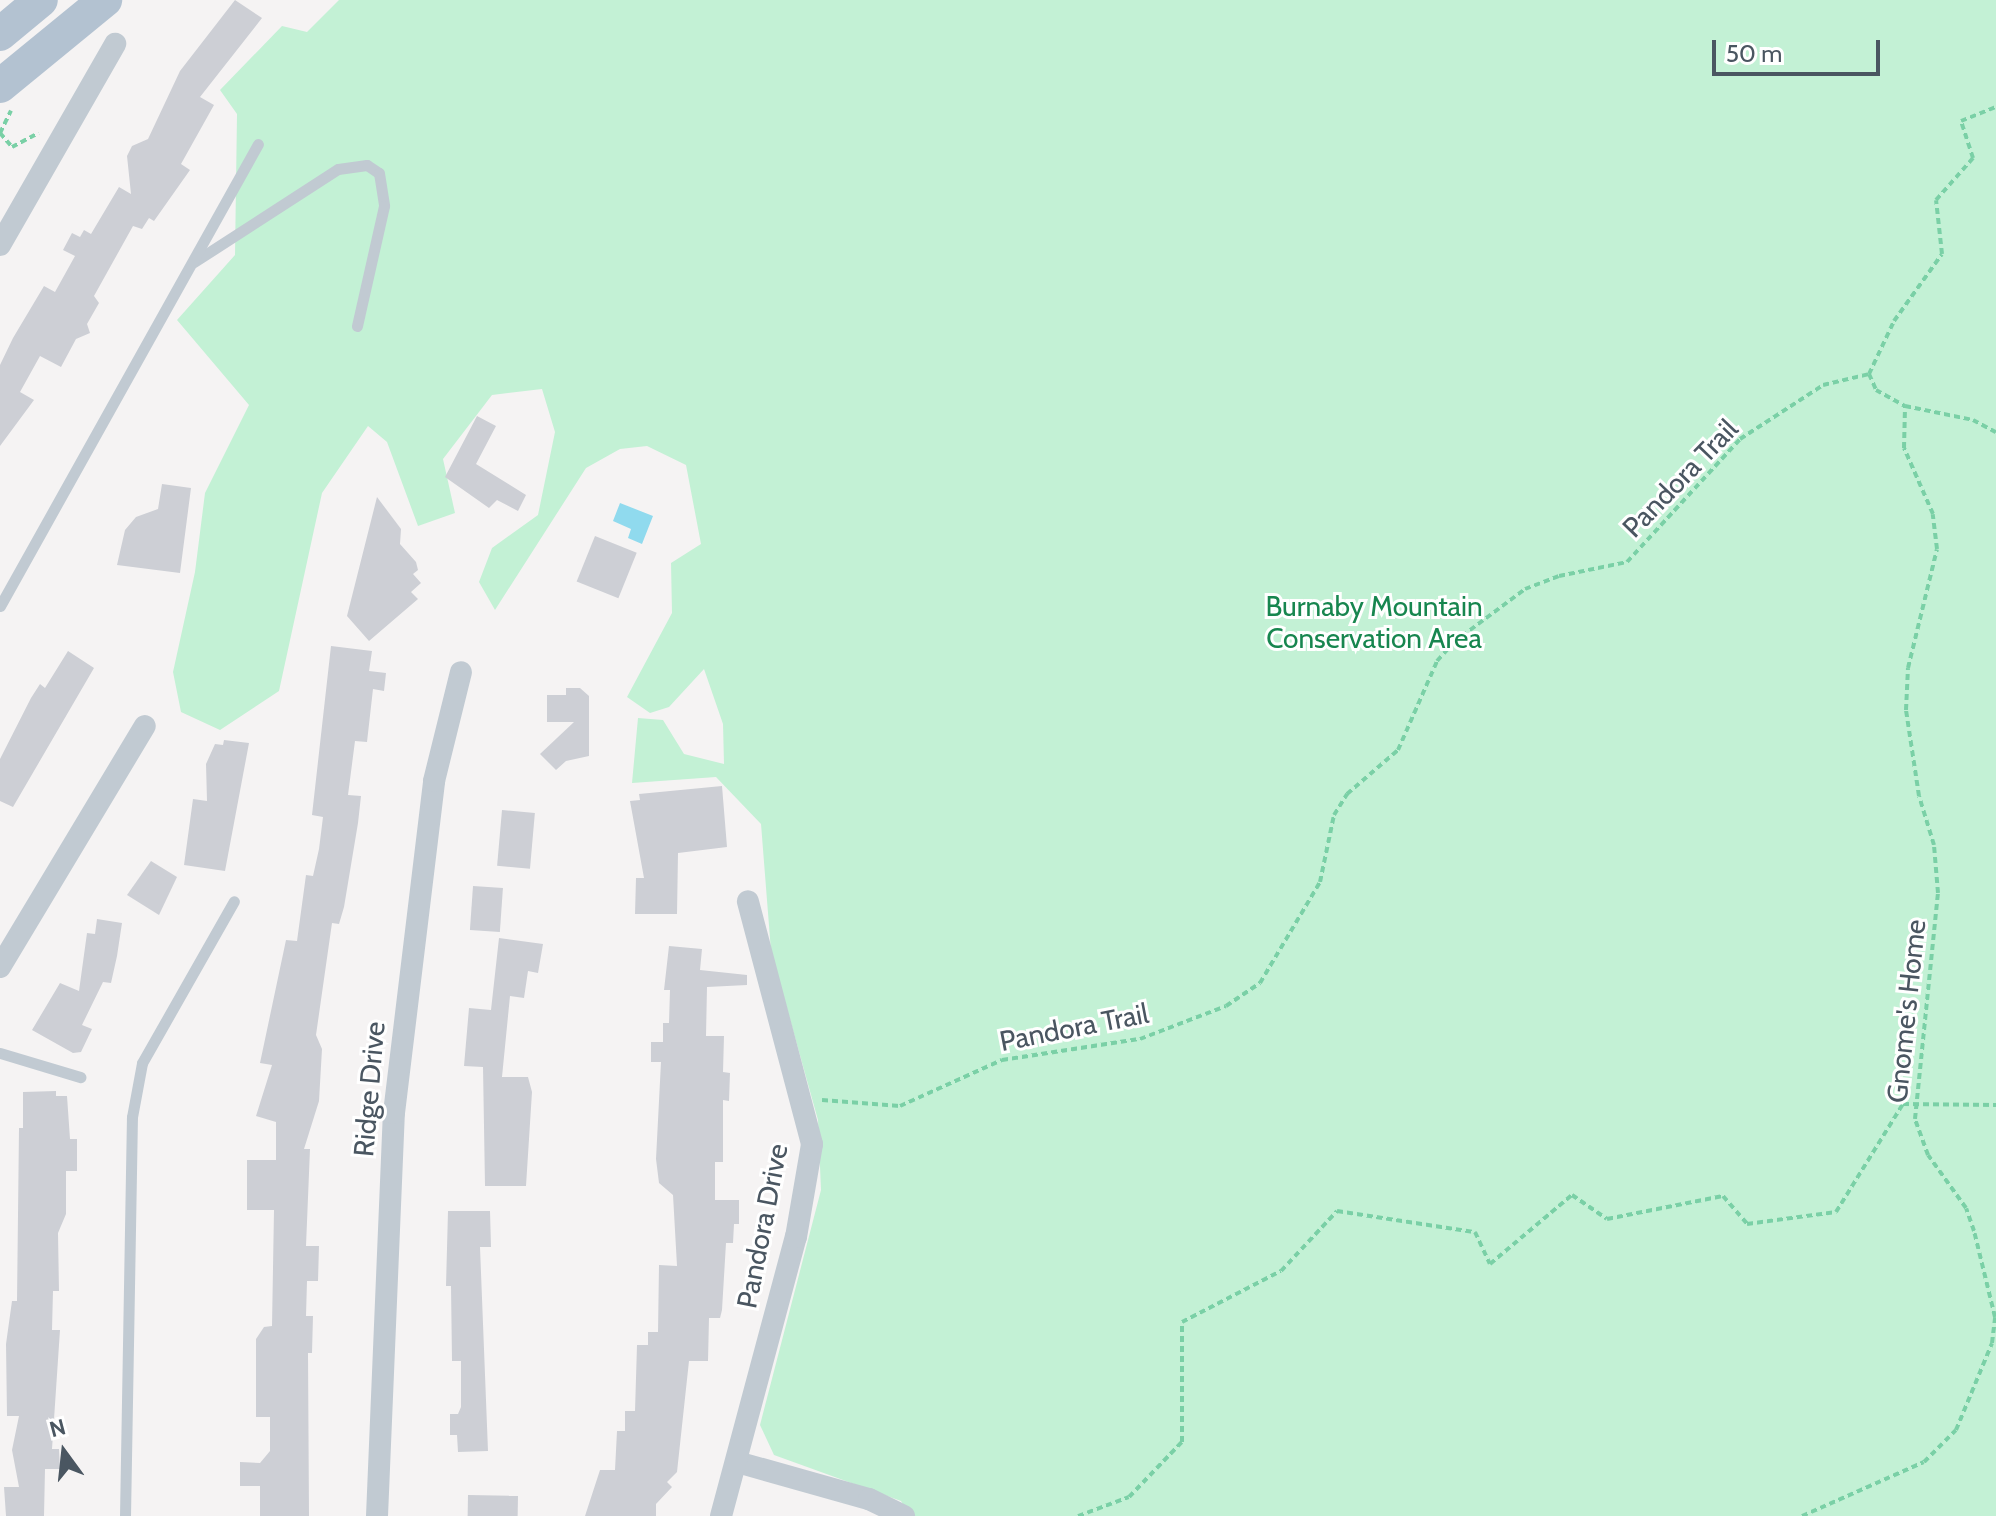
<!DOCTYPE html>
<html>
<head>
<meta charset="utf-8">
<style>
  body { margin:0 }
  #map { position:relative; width:1996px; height:1516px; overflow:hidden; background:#f5f3f3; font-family:Cabin,sans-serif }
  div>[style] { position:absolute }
  .green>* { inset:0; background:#c3f1d5 }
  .water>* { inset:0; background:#90daee }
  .building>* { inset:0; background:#cdcfd5; transform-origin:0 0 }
  .path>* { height:4px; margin-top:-2px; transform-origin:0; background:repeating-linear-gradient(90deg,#7ad0a6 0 6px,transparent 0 10px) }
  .lane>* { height:11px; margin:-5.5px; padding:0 5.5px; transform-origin:5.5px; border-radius:5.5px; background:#c1cad2 }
  .street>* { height:22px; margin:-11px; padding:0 11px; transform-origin:11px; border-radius:11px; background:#c1cad2 }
  .primary>* { height:34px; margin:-17px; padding:0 17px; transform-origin:17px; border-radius:17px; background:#b3c2d1 }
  span { translate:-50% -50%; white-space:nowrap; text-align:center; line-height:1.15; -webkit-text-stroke:6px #fff; paint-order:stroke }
  .street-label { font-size:28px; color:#4a5661 }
  .park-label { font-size:28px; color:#17864f }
  .north { position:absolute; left:24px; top:1412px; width:80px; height:80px; -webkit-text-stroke:6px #fff; paint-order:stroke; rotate:345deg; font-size:22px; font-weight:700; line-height:32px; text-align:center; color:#4a5661 }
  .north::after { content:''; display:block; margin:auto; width:28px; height:36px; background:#4a5661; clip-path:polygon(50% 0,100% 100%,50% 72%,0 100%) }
  .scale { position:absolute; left:1712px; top:40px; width:168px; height:36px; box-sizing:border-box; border:4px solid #4a5661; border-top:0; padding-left:10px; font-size:24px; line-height:28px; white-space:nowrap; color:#4a5661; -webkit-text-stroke:6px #fff; paint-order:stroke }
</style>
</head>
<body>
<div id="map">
  <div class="green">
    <div style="clip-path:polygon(339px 0,1996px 0,1996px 1516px,910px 1516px,901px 1501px,774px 1455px,760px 1425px,821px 1190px,818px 1120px,771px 951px,761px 824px,716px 777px,632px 783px,638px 718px,663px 720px,684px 754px,724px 764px,723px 724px,704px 669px,669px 707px,650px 713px,627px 697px,672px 613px,671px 563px,701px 544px,686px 465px,647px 446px,620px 449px,586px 468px,495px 610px,479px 582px,492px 548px,538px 515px,555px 432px,542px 389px,492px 395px,443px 459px,455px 513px,418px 526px,387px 442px,368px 426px,322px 493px,279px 691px,220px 730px,181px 712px,173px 672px,195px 572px,205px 493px,249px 405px,177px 320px,235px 255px,237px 114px,220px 90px,282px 26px,307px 32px)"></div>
  </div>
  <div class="water">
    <div style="clip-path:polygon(620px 503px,653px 516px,642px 544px,628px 538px,631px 529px,613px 521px)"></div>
  </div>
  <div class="building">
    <div style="clip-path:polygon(235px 0,262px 18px,200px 97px,214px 105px,181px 164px,190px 170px,154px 221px,149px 218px,142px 229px,133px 226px,94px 296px,99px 303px,87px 324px,90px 333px,76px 339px,61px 367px,40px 356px,20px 392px,34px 400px,0 446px,0 365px,13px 338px,44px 286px,55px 292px,75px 256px,63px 250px,72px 233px,80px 237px,84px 230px,91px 234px,119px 187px,131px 194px,127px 156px,132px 146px,148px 139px,180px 71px)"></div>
    <div style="clip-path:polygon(477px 416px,496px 426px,476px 464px,526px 495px,518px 511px,497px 500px,489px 508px,445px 477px)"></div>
    <div style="clip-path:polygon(162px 484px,191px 488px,180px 573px,117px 565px,125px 530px,136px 517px,158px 509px)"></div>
    <div style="clip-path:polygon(377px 497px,401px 529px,400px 544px,416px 562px,418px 570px,413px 574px,421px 583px,411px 592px,418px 599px,369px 641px,347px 616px)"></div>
    <div style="left:595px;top:536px;width:45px;height:49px;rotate:22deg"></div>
    <div style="clip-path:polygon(331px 646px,372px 651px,369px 671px,386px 673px,384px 691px,373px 689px,367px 742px,355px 741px,348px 795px,361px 796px,358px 823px,344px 907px,339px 924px,332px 923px,316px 1035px,322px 1049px,319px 1101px,304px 1149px,310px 1149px,306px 1246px,319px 1246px,318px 1281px,307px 1281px,306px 1316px,313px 1316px,312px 1353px,308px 1353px,309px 1516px,260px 1516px,260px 1486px,240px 1486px,240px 1462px,260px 1463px,270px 1451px,270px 1417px,256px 1417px,256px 1339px,264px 1327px,272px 1326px,274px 1210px,247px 1210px,247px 1160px,276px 1160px,276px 1122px,256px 1116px,272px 1065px,260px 1063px,286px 940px,297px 941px,306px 875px,313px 876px,319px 849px,323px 817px,312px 815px)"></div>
    <div style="clip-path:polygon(68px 651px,94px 668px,13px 807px,0 801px,0 759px,31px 698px,40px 684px,45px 688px)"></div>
    <div style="clip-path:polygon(566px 688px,580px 688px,589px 696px,589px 756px,566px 761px,556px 770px,540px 754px,574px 722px,547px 722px,547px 695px,566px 695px)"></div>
    <div style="clip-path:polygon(224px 740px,249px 743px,225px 871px,184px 865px,193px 799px,207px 801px,206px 764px,215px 744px,223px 745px)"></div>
    <div style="clip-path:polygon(722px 786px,727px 847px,678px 853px,677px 914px,635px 914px,636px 878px,644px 878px,630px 801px,640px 800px,639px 794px)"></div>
    <div style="left:502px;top:810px;width:33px;height:56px;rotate:5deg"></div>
    <div style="clip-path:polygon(151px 861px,177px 877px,159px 915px,127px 895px)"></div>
    <div style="left:473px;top:886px;width:30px;height:44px;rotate:4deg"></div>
    <div style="clip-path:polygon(97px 919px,122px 923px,117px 956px,111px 983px,103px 982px,82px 1025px,92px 1029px,81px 1052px,73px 1053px,32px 1030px,60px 983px,79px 991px,87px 933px,95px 934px)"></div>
    <div style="clip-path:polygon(499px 938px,543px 944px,538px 973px,528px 971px,524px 998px,510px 996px,502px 1077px,528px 1077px,532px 1092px,526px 1186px,485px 1186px,483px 1067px,464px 1066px,469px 1008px,491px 1010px)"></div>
    <div style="clip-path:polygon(669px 946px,702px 949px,700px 970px,747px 975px,747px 985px,707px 987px,706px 1036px,724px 1036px,723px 1072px,730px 1073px,729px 1101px,723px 1100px,723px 1162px,715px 1162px,715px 1200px,739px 1200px,739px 1224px,734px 1224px,733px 1243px,726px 1243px,722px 1310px,720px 1318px,709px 1318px,708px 1361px,689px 1361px,677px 1472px,667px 1482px,672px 1487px,656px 1504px,656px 1516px,585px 1516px,600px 1470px,615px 1470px,617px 1431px,625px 1431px,625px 1411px,635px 1411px,637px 1345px,648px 1345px,648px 1332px,658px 1332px,659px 1265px,677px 1266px,673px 1195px,659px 1183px,656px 1159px,661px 1062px,651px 1062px,651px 1042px,663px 1042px,663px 1023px,669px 1023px,670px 990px,664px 990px)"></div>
    <div style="clip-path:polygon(56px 1091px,56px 1096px,67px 1096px,70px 1139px,77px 1139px,77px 1171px,66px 1171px,66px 1214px,58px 1233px,59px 1291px,53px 1291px,52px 1330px,60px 1330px,52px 1449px,59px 1449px,60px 1469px,45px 1469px,44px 1516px,6px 1516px,4px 1487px,19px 1487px,12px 1450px,19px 1416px,7px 1416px,6px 1344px,12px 1301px,17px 1301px,19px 1128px,23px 1128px,23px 1092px)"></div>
    <div style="clip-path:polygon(448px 1211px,490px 1211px,491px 1247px,480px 1247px,488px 1451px,458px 1452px,457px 1435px,450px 1435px,450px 1414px,458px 1414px,461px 1407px,461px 1361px,452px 1361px,451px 1286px,446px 1286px)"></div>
    <div style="left:468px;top:1495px;width:50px;height:21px;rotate:1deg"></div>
  </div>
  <div class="path">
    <div style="left:0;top:133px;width:18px;rotate:49deg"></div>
    <div style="left:12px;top:147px;width:30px;rotate:-28deg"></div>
    <div style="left:0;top:133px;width:25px;rotate:-64deg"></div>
    <div style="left:1869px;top:374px;width:59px;rotate:-64.7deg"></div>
    <div style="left:1894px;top:321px;width:82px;rotate:-54.4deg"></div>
    <div style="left:1942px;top:254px;width:54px;rotate:-96.3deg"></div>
    <div style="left:1936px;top:200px;width:56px;rotate:-48.6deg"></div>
    <div style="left:1973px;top:158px;width:39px;rotate:-108deg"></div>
    <div style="left:1961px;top:121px;width:38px;rotate:-22deg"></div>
    <div style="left:1869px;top:374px;width:17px;rotate:66deg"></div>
    <div style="left:1876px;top:390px;width:33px;rotate:29deg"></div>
    <div style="left:1905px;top:406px;width:69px;rotate:11.6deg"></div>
    <div style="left:1973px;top:420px;width:26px;rotate:28deg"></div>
    <div style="left:822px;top:1100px;width:78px;rotate:4.4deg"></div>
    <div style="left:900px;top:1106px;width:112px;rotate:-24.3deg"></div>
    <div style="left:1002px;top:1060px;width:140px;rotate:-8.7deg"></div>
    <div style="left:1140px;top:1039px;width:92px;rotate:-21deg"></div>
    <div style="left:1226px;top:1006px;width:41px;rotate:-34.1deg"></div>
    <div style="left:1260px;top:983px;width:117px;rotate:-59.3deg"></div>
    <div style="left:1320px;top:882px;width:68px;rotate:-78.2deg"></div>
    <div style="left:1334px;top:815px;width:25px;rotate:-58deg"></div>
    <div style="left:1347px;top:794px;width:67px;rotate:-40.8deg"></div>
    <div style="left:1398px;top:750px;width:97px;rotate:-66.3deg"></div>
    <div style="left:1437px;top:661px;width:25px;rotate:-48deg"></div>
    <div style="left:1454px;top:642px;width:89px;rotate:-36.7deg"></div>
    <div style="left:1525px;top:589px;width:36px;rotate:-21deg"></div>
    <div style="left:1559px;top:576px;width:69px;rotate:-11.6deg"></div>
    <div style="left:1627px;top:562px;width:167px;rotate:-47.4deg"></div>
    <div style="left:1740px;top:439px;width:99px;rotate:-33deg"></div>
    <div style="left:1823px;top:385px;width:47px;rotate:-13.4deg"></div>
    <div style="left:1078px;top:1516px;width:54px;rotate:-20.4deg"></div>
    <div style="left:1129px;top:1497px;width:76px;rotate:-46.1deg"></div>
    <div style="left:1182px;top:1442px;width:120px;rotate:-90deg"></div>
    <div style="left:1182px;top:1322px;width:111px;rotate:-27.3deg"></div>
    <div style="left:1281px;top:1271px;width:82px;rotate:-47deg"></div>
    <div style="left:1337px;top:1211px;width:140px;rotate:8.7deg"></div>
    <div style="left:1475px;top:1232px;width:35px;rotate:65deg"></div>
    <div style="left:1490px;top:1264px;width:107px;rotate:-40.1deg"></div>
    <div style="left:1572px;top:1195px;width:42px;rotate:34.4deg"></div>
    <div style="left:1607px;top:1219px;width:118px;rotate:-11.2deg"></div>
    <div style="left:1723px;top:1196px;width:37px;rotate:49deg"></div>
    <div style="left:1747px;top:1224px;width:90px;rotate:-7.7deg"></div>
    <div style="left:1836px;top:1212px;width:127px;rotate:-58.2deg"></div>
    <div style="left:1903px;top:1104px;width:93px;rotate:0.6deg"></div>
    <div style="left:1802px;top:1516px;width:133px;rotate:-23.9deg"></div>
    <div style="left:1924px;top:1462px;width:45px;rotate:-45deg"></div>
    <div style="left:1956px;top:1430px;width:94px;rotate:-67.5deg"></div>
    <div style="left:1992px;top:1343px;width:26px;rotate:-83deg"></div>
    <div style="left:1995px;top:1317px;width:89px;rotate:-103.7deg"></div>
    <div style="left:1974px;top:1231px;width:24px;rotate:-109deg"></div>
    <div style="left:1966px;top:1208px;width:65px;rotate:-125.6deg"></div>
    <div style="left:1928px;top:1155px;width:38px;rotate:-110deg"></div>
    <div style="left:1915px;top:1119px;width:227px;rotate:-84.2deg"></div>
    <div style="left:1938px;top:893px;width:48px;rotate:-94.8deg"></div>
    <div style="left:1934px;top:845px;width:51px;rotate:-107deg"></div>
    <div style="left:1919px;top:796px;width:87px;rotate:-98.6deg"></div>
    <div style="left:1906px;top:710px;width:42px;rotate:-87.3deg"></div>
    <div style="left:1908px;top:668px;width:122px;rotate:-76.3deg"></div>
    <div style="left:1937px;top:549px;width:35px;rotate:-97deg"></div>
    <div style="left:1933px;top:514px;width:72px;rotate:-113.7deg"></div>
    <div style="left:1904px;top:448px;width:42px;rotate:-88.6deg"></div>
  </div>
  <div class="lane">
    <div style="left:194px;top:262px;width:171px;rotate:-32.9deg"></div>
    <div style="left:338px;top:169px;width:29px;rotate:-8deg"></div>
    <div style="left:367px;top:165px;width:14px;rotate:34deg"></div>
    <div style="left:379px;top:173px;width:33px;rotate:81deg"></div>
    <div style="left:384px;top:206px;width:123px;rotate:102.7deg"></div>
    <div style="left:0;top:606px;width:529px;rotate:-60.82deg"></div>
    <div style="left:0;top:1053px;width:84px;rotate:16.7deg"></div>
    <div style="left:125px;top:1516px;width:399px;rotate:-89deg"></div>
    <div style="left:132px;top:1117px;width:55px;rotate:-79.5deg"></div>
    <div style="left:142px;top:1063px;width:186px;rotate:-60.4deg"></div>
  </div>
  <div class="street">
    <div style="left:0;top:245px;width:232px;rotate:-60.2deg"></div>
    <div style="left:0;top:967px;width:281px;rotate:-59deg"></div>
    <div style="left:737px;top:1462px;width:137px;rotate:15.7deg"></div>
    <div style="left:869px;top:1499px;width:39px;rotate:26deg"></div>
    <div style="left:377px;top:1516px;width:403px;rotate:-87.6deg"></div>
    <div style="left:394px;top:1113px;width:334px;rotate:-83.1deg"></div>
    <div style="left:434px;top:781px;width:112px;rotate:-76.1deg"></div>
    <div style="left:721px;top:1516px;width:289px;rotate:-75deg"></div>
    <div style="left:796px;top:1237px;width:94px;rotate:-80.2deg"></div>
    <div style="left:812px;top:1144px;width:251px;rotate:-104.8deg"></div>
  </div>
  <div class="primary">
    <div style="left:0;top:34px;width:53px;rotate:-39.7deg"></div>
    <div style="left:0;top:86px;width:136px;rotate:-39.3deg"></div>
  </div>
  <div class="street-label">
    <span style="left:1680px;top:478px;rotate:-46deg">Pandora Trail</span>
    <span style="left:1906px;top:1011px;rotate:-84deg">Gnome's Home</span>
    <span style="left:1074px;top:1027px;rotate:-11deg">Pandora Trail</span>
    <span style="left:369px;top:1089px;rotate:-85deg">Ridge Drive</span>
    <span style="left:762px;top:1226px;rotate:-79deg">Pandora Drive</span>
  </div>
  <div class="park-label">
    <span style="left:1374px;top:622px">Burnaby Mountain<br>Conservation Area</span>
  </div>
  <div class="north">N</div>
  <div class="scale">50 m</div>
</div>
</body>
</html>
